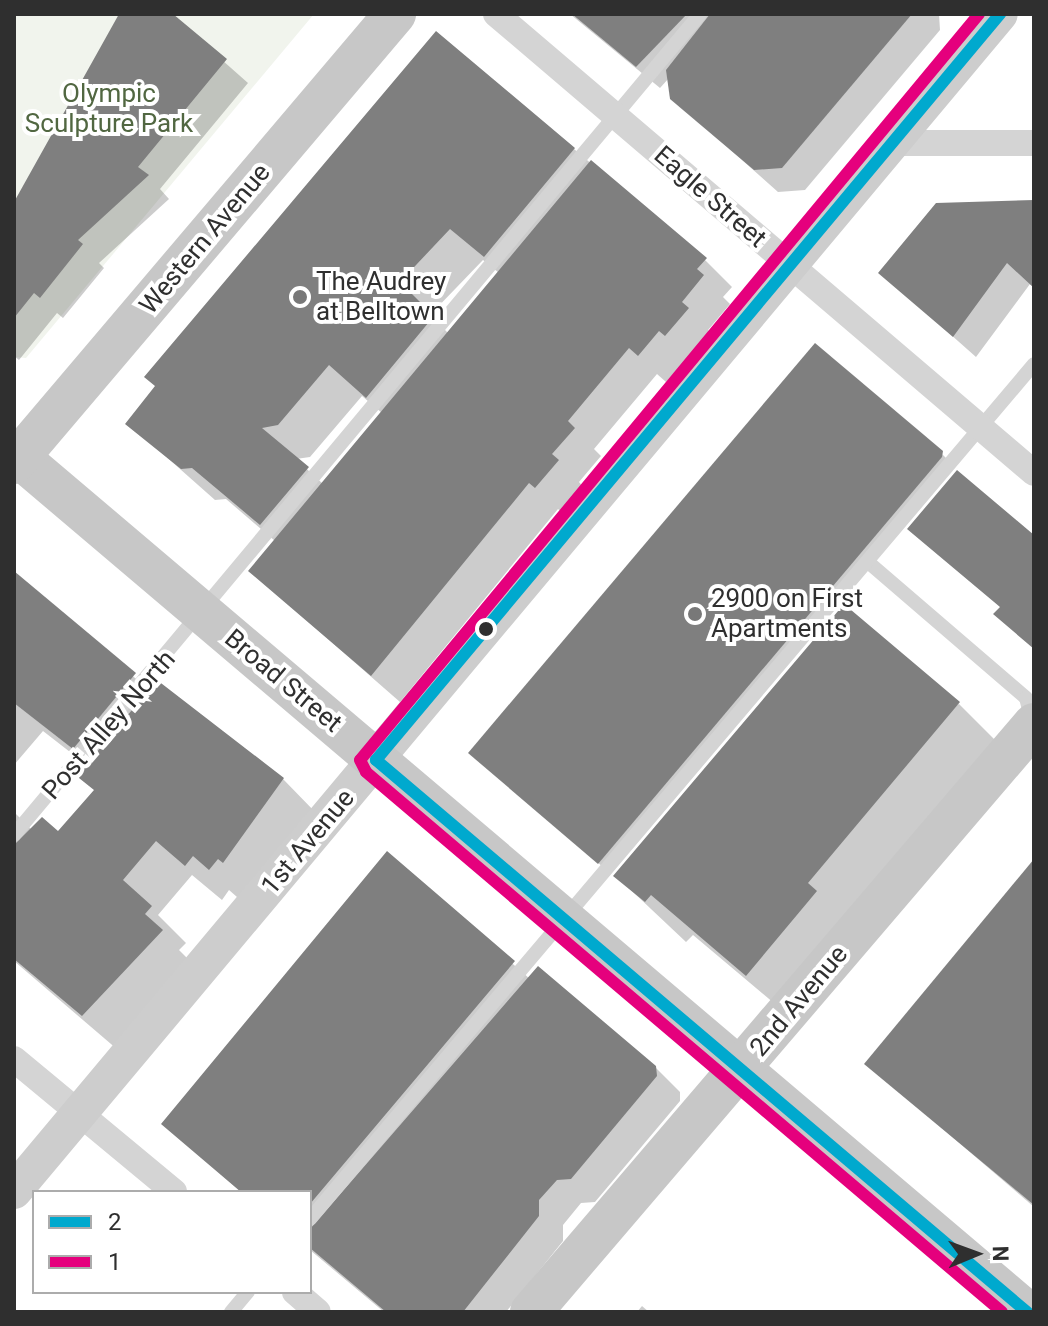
<!DOCTYPE html>
<html>
<head>
<meta charset="utf-8">
<style>
  body { margin:0 }
  #map { position:relative; width:1048px; height:1326px; overflow:hidden; background:#fff; font-family:Roboto,sans-serif }
  div>[style] { position:absolute }
  .green>* { inset:0; background:#f1f4ed }
  .shadow>* { inset:0; background:#0003 }
  .building>* { inset:0; background:#7f7f7f }
  .lane>* { height:14px; margin:-7px; padding:0 7px; transform-origin:7px; border-radius:7px; background:#d4d4d4 }
  .street>* { height:26px; margin:-13px; padding:0 13px; transform-origin:13px; border-radius:13px; background:#d4d4d4 }
  .secondary>* { height:36px; margin:-18px; padding:0 18px; transform-origin:18px; border-radius:18px; background:#cdcdcd }
  .primary>* { height:42px; margin:-21px; padding:0 21px; transform-origin:21px; border-radius:21px; background:#c7c7c7 }
  .bus-1>* { height:12px; margin:-6px; padding:0 6px; transform-origin:6px; border-radius:6px; background:#00a9ce }
  .bus-2>* { height:12px; margin:-6px; padding:0 6px; transform-origin:6px; border-radius:6px; background:#e5007d }
  .dots>* { width:22px; height:22px; translate:-50% -50%; box-sizing:border-box; border:4px solid #fff; border-radius:50% }
  span { translate:-50% -50%; white-space:nowrap; text-align:center; line-height:1.15; -webkit-text-stroke:8px #fff; paint-order:stroke }
  .park-label { font-size:26px; color:#516741 }
  .street-label { font-size:26px; color:#2f2f2f }
  .poi-label { font-size:26px; color:#2f2f2f }
  .left { translate:0 -50%; text-align:left }
  .frame { position:absolute; inset:0; border:16px solid #2f2f2f; pointer-events:none }
  .legend { position:absolute; left:32px; top:1190px; width:280px; height:104px; box-sizing:border-box; background:#fff; border:2px solid #acacac; margin:0; padding:10px 14px; list-style:none; font-size:24px; color:#2f2f2f }
  .legend li { display:flex; align-items:center; gap:16px; height:40px }
  .legend b { width:40px; border:2px solid #acacac }
  .north { position:absolute; left:936px; top:1214px; width:80px; height:80px; -webkit-text-stroke:6px #fff; paint-order:stroke; rotate:89deg; font-size:22px; font-weight:700; line-height:32px; text-align:center; color:#2f2f2f }
  .north::after { content:''; display:block; margin:auto; width:28px; height:36px; background:#2f2f2f; clip-path:polygon(50% 0,100% 100%,50% 72%,0 100%) }
</style>
</head>
<body>
<div id="map">
  <div class="green">
    <div style="clip-path:polygon(14px 14px,314px 14px,26px 358px,14px 357px)"></div>
  </div>
  <div class="shadow">
    <div style="clip-path:polygon(122px 14px,170px 14px,248px 83px,160px 189px,169px 199px,99px 263px,104px 268px,63px 318px,57px 313px,19px 360px,14px 356px,14px 206px)"></div>
    <div style="clip-path:polygon(570px 14px,939px 14px,940px 30px,805px 190px,778px 192px,672px 98px,669px 78px,660px 88px)"></div>
    <div style="clip-path:polygon(evenodd,574px 149px,705px 260px,732px 287px,723px 297px,730px 304px,708px 330px,715px 336px,693px 361px,688px 357px,666px 382px,657px 374px,594px 449px,601px 456px,579px 482px,585px 489px,564px 514px,558px 509px,400px 702px,250px 571px,275px 541px,226px 499px,215px 500px,128px 423px,574px 149px,483px 260px,499px 273px,449px 334px,430px 315px,483px 260px,574px 149px,362px 396px,382px 413px,323px 484px,296px 459px,310px 457px,362px 396px)"></div>
    <div style="clip-path:polygon(1034px 202px,1034px 287px,1030px 284px,976px 357px,880px 272px)"></div>
    <div style="clip-path:polygon(941px 453px,953px 465px,610px 873px,482px 764px)"></div>
    <div style="clip-path:polygon(14px 573px,150px 691px,283px 779px,318px 815px,245px 904px,229px 890px,222px 900px,192px 875px,158px 915px,186px 943px,179px 950px,196px 967px,118px 1050px,14px 961px,14px 812px,33px 831px,58px 834px,95px 791px,88px 766px,43px 731px,14px 765px)"></div>
    <div style="clip-path:polygon(959px 704px,999px 744px,788px 1015px,693px 935px,686px 942px,616px 876px)"></div>
    <div style="clip-path:polygon(388px 854px,530px 979px,655px 1067px,680px 1092px,680px 1101px,595px 1202px,581px 1203px,563px 1225px,563px 1241px,506px 1312px,384px 1312px,310px 1250px,310px 1192px,241px 1192px,164px 1124px)"></div>
    <div style="clip-path:polygon(1034px 862px,1034px 1207px,867px 1064px)"></div>
    <div style="clip-path:polygon(642px 1306px,649px 1312px,637px 1312px)"></div>
  </div>
  <div class="building">
    <div style="clip-path:polygon(119px 14px,173px 14px,227px 59px,138px 167px,149px 175px,78px 240px,83px 244px,40px 298px,34px 293px,14px 318px,14px 202px)"></div>
    <div style="clip-path:polygon(572px 14px,687px 14px,636px 67px)"></div>
    <div style="clip-path:polygon(710px 14px,912px 14px,782px 168px,754px 170px,670px 99px,666px 70px)"></div>
    <div style="clip-path:polygon(436px 31px,575px 148px,484px 257px,450px 229px,400px 282px,434px 316px,366px 398px,329px 365px,278px 425px,262px 428px,309px 467px,260px 525px,192px 468px,181px 469px,125px 424px,155px 386px,144px 377px)"></div>
    <div style="clip-path:polygon(591px 160px,707px 258px,697px 269px,704px 275px,682px 302px,689px 308px,665px 336px,659px 331px,638px 356px,629px 348px,568px 421px,575px 428px,552px 454px,559px 460px,535px 488px,529px 483px,371px 676px,248px 571px)"></div>
    <div style="clip-path:polygon(1034px 200px,1034px 288px,1007px 263px,953px 337px,878px 273px,936px 203px)"></div>
    <div style="clip-path:polygon(815px 343px,943px 451px,942px 457px,598px 864px,468px 753px)"></div>
    <div style="clip-path:polygon(957px 470px,1034px 535px,1034px 649px,993px 614px,1000px 607px,907px 529px)"></div>
    <div style="clip-path:polygon(14px 571px,136px 673px,73px 749px,14px 703px)"></div>
    <div style="clip-path:polygon(844px 604px,960px 702px,808px 883px,817px 891px,746px 976px,651px 895px,645px 902px,613px 876px)"></div>
    <div style="clip-path:polygon(157px 680px,284px 778px,223px 863px,218px 859px,209px 870px,193px 856px,185px 866px,156px 841px,123px 880px,152px 906px,145px 914px,163px 930px,82px 1016px,14px 959px,14px 845px,42px 817px,58px 831px,94px 790px,79px 778px,81px 771px)"></div>
    <div style="clip-path:polygon(387px 851px,515px 961px,310px 1204px,310px 1192px,241px 1192px,161px 1124px)"></div>
    <div style="clip-path:polygon(1034px 859px,1034px 1205px,864px 1064px)"></div>
    <div style="clip-path:polygon(538px 966px,656px 1066px,657px 1076px,571px 1179px,557px 1180px,539px 1200px,539px 1216px,463px 1312px,386px 1312px,310px 1248px,310px 1229px)"></div>
  </div>
  <div class="lane">
    <div style="left:868px;top:562px;width:208px;rotate:40.7deg"></div>
    <div style="left:1026px;top:698px;width:23px;rotate:75deg"></div>
    <div style="left:14px;top:835px;width:1070px;rotate:-50.12deg"></div>
    <div style="left:310px;top:1219px;width:1120px;rotate:-49.74deg"></div>
    <div style="left:231px;top:1312px;width:26px;rotate:-50deg"></div>
  </div>
  <div class="street">
    <div style="left:496px;top:14px;width:707px;rotate:40.47deg"></div>
    <div style="left:892px;top:143px;width:142px"></div>
    <div style="left:14px;top:1059px;width:208px;rotate:39.7deg"></div>
    <div style="left:295px;top:1292px;width:30px;rotate:41deg"></div>
  </div>
  <div class="secondary">
    <div style="left:14px;top:1191px;width:1535px;rotate:-50.05deg"></div>
  </div>
  <div class="primary">
    <div style="left:14px;top:453px;width:1328px;rotate:40.3deg"></div>
    <div style="left:14px;top:463px;width:589px;rotate:-49.68deg"></div>
    <div style="left:531px;top:1312px;width:774px;rotate:-49.45deg"></div>
  </div>
  <div class="bus-1">
    <div style="left:376px;top:760px;width:973px;rotate:-50.09deg"></div>
    <div style="left:376px;top:760px;width:854px;rotate:40.3deg"></div>
  </div>
  <div class="bus-2">
    <div style="left:979px;top:14px;width:969px;rotate:129.68deg"></div>
    <div style="left:360px;top:760px;width:13px;rotate:63deg"></div>
    <div style="left:366px;top:772px;width:834px;rotate:40.33deg"></div>
  </div>
  <div class="dots">
    <div style="left:300px;top:297px;background:#787878"></div>
    <div style="left:695px;top:614px;background:#787878"></div>
    <div style="left:486px;top:629px;background:#2f2f2f"></div>
  </div>
  <div class="park-label">
    <span style="left:109px;top:109px">Olympic<br>Sculpture Park</span>
  </div>
  <div class="street-label">
    <span style="left:710px;top:197px;rotate:41deg">Eagle Street</span>
    <span style="left:205px;top:239px;rotate:-50deg">Western Avenue</span>
    <span style="left:283px;top:681px;rotate:40deg">Broad Street</span>
    <span style="left:109px;top:725px;rotate:-49deg">Post Alley North</span>
    <span style="left:308px;top:842px;rotate:-50deg">1st Avenue</span>
    <span style="left:799px;top:1001px;rotate:-50deg">2nd Avenue</span>
  </div>
  <div class="poi-label">
    <span class="left" style="left:316px;top:297px">The Audrey<br>at Belltown</span>
    <span class="left" style="left:711px;top:614px">2900 on First<br>Apartments</span>
  </div>
  <div class="frame"></div>
  <ul class="legend">
  <li><b style="height:10px;background:#00a9ce"></b>2</li>
  <li><b style="height:10px;background:#e5007d"></b>1</li>
  </ul>
  <div class="north">N</div>
</div>
</body>
</html>
